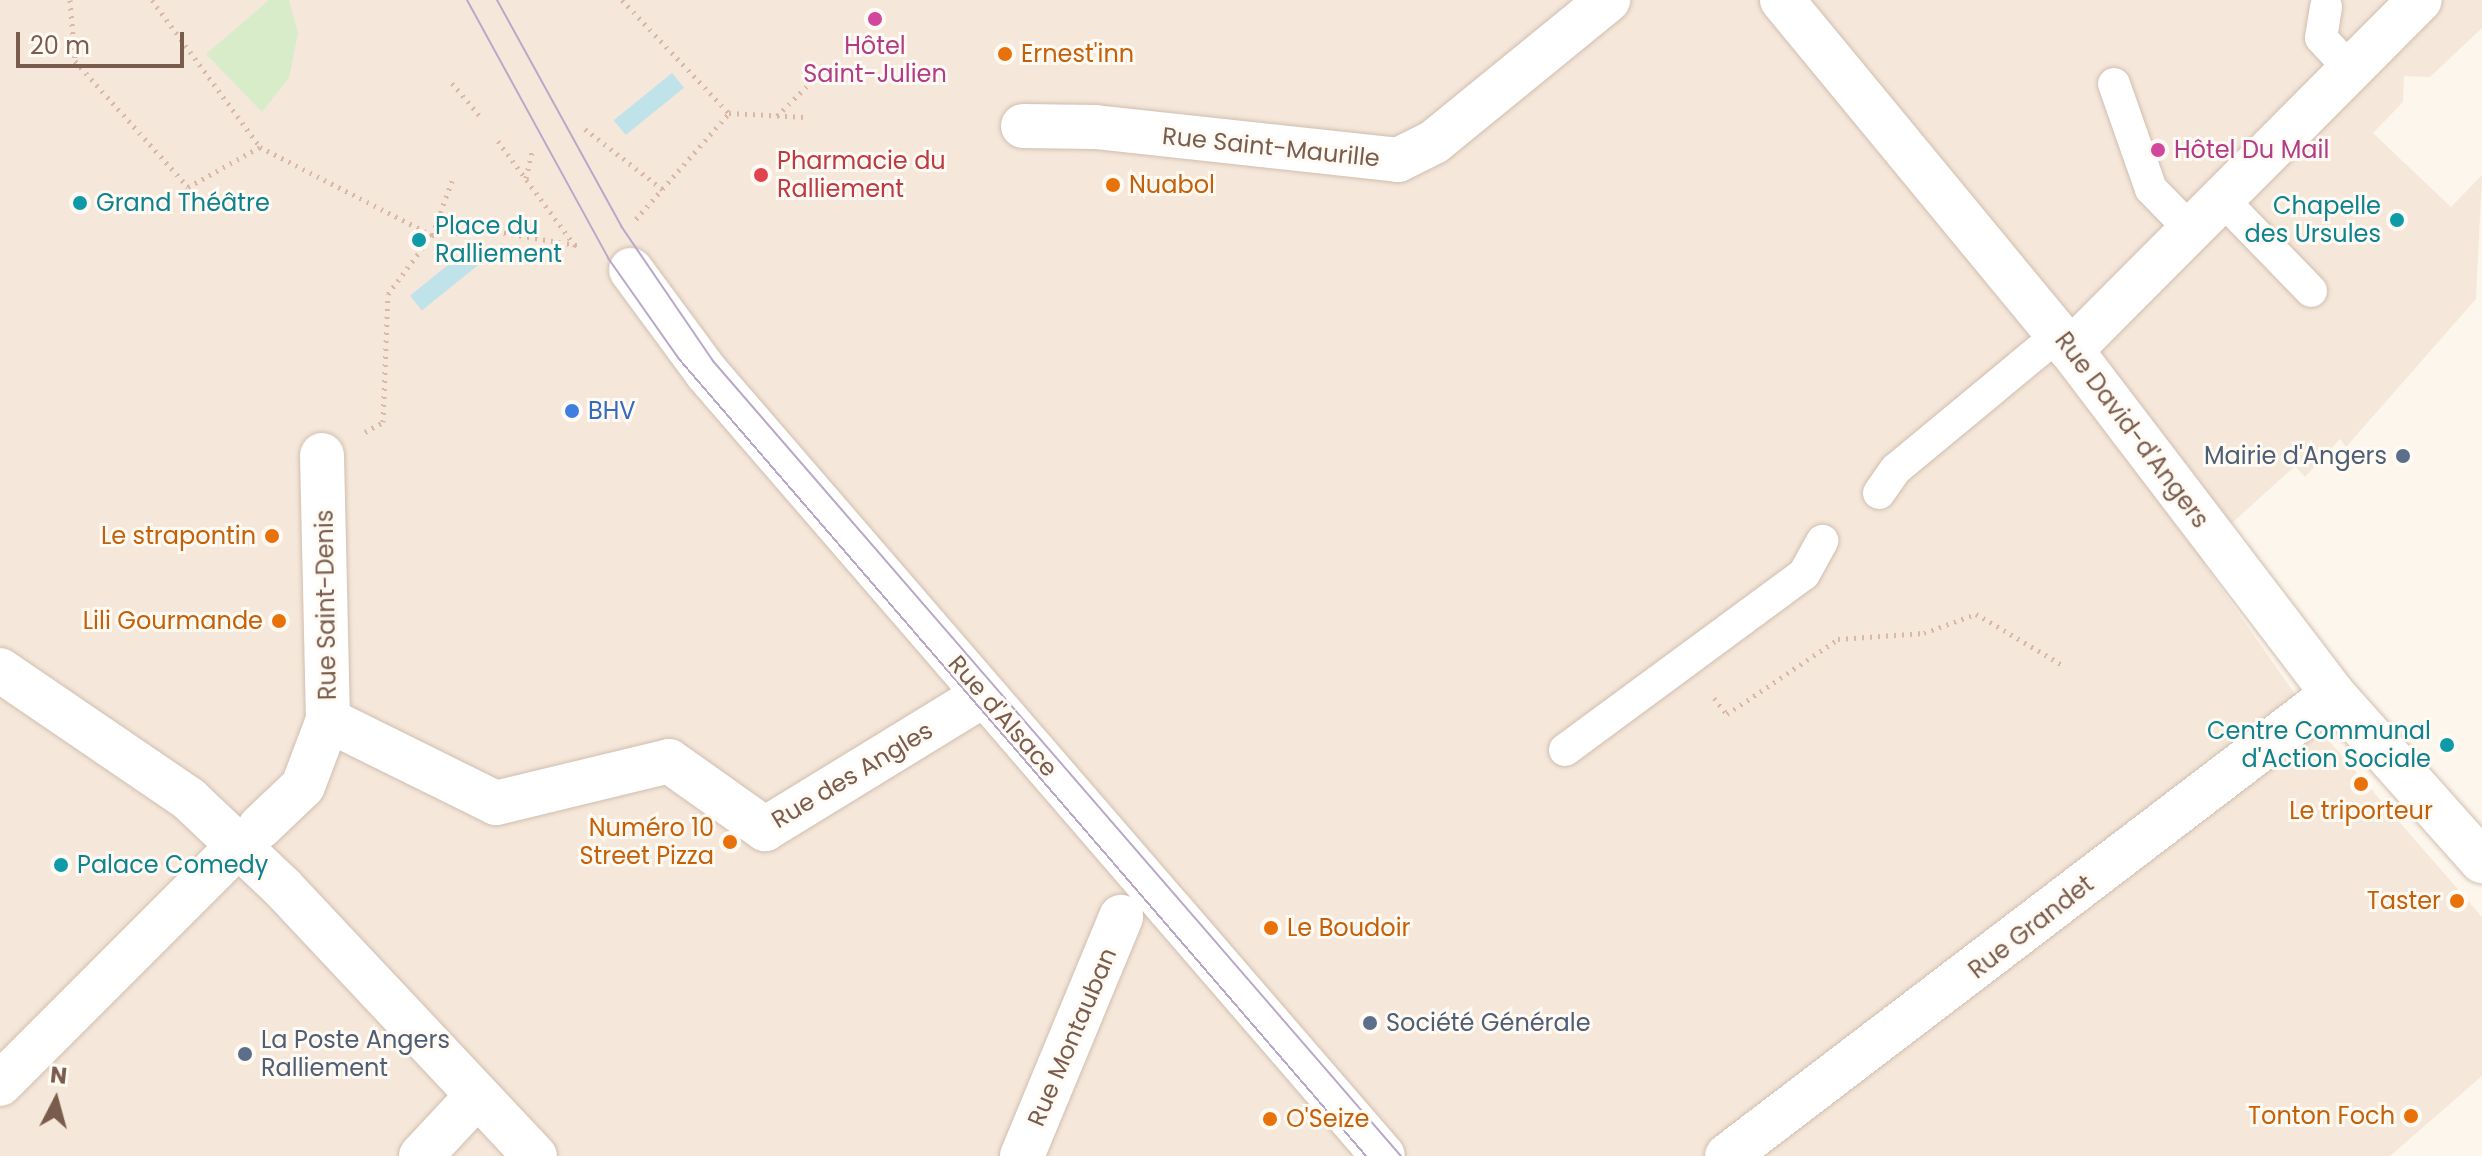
<!DOCTYPE html>
<html>
<head>
<meta charset="utf-8">
<style>
  body { margin:0 }
  #map { position:relative; width:2482px; height:1156px; overflow:hidden; background:#fdf6ec; font-family:Poppins,sans-serif }
  div>[style] { position:absolute }
  .residential>* { inset:0; background:#f5e8da }
  .green>* { inset:0; background:#d8ecc9 }
  .water>* { inset:0; background:#bfe3e8; transform-origin:0 0 }
  .path>* { height:5px; margin-top:-2.5px; transform-origin:0; background:repeating-linear-gradient(90deg,#d9b8a5 0 2px,transparent 0 8px) }
  .roads { filter:drop-shadow(0 0 2px #d1beb0) drop-shadow(0 0 2px #d1beb0) }
  .service>* { height:32px; margin:-16px; padding:0 16px; transform-origin:16px; border-radius:16px; background:#fff }
  .pedestrian>* { height:44px; margin:-22px; padding:0 22px; transform-origin:22px; border-radius:22px; background:#fff }
  .minor>* { height:44px; margin:-22px; padding:0 22px; transform-origin:22px; border-radius:22px; background:#fff }
  .tram>* { height:2px; margin:-1px; padding:0 1px; transform-origin:1px; border-radius:1px; background:#b9a8c9 }
  .dots>* { width:22px; height:22px; translate:-50% -50%; box-sizing:border-box; border:4px solid #fffaf3; border-radius:50% }
  span { translate:-50% -50%; white-space:nowrap; text-align:center; line-height:1.15; -webkit-text-stroke:6px #fffaf3; paint-order:stroke }
  .hotel-label { font-size:24px; color:#b23c85 }
  .left { translate:0 -50%; text-align:left }
  .food-label { font-size:24px; color:#c56008 }
  .right { translate:-100% -50%; text-align:right }
  .street-label { font-size:24px; color:#7a5c4d }
  .health-label { font-size:24px; color:#be3a42 }
  .culture-label { font-size:24px; color:#0d838f }
  .shop-label { font-size:24px; color:#366cbe }
  .service-label { font-size:24px; color:#4e5e75 }
  .north { position:absolute; left:16px; top:1060px; width:80px; height:80px; -webkit-text-stroke:6px #fffaf3; paint-order:stroke; rotate:6deg; font-size:22px; font-weight:700; line-height:32px; text-align:center; color:#7a5c4d }
  .north::after { content:''; display:block; margin:auto; width:28px; height:36px; background:#7a5c4d; clip-path:polygon(50% 0,100% 100%,50% 72%,0 100%) }
  .scale { position:absolute; left:16px; top:32px; width:168px; height:36px; box-sizing:border-box; border:4px solid #7a5c4d; border-top:0; padding-left:10px; font-size:24px; line-height:28px; white-space:nowrap; color:#7a5c4d; -webkit-text-stroke:6px #fffaf3; paint-order:stroke }
</style>
</head>
<body>
<div id="map">
  <div class="residential">
    <div style="clip-path:polygon(0 0,2482px 0,2482px 28px,2430px 77px,2404px 76px,2403px 102px,2373px 133px,2451px 207px,2482px 175px,2476px 299px,2346px 447px,2340px 439px,2305px 477px,2295px 466px,2231px 524px,2204px 564px,2323px 734px,2482px 917px,2482px 1076px,2390px 1156px,0 1156px)"></div>
  </div>
  <div class="green">
    <div style="clip-path:polygon(269px 0,289px 0,298px 33px,289px 78px,262px 112px,206px 54px)"></div>
  </div>
  <div class="water">
    <div style="left:672px;top:73px;width:19px;height:75px;rotate:51deg"></div>
    <div style="left:469px;top:248px;width:19px;height:76px;rotate:51deg"></div>
  </div>
  <div class="path">
    <div style="left:70px;top:0;width:61px;rotate:85.3deg"></div>
    <div style="left:75px;top:61px;width:169px;rotate:48.1deg"></div>
    <div style="left:188px;top:187px;width:82px;rotate:-29.1deg"></div>
    <div style="left:152px;top:0;width:182px;rotate:53.7deg"></div>
    <div style="left:260px;top:147px;width:193px;rotate:27.1deg"></div>
    <div style="left:432px;top:235px;width:58px;rotate:-69.7deg"></div>
    <div style="left:622px;top:0;width:156px;rotate:46.6deg"></div>
    <div style="left:452px;top:83px;width:42px;rotate:49.8deg"></div>
    <div style="left:777px;top:116px;width:62px;rotate:-45deg"></div>
    <div style="left:821px;top:72px;width:32px;rotate:-7deg"></div>
    <div style="left:585px;top:129px;width:101px;rotate:37.8deg"></div>
    <div style="left:498px;top:141px;width:132px;rotate:53.7deg"></div>
    <div style="left:526px;top:178px;width:27px;rotate:-77deg"></div>
    <div style="left:636px;top:219px;width:141px;rotate:-48.7deg"></div>
    <div style="left:729px;top:113px;width:76px;rotate:3deg"></div>
    <div style="left:365px;top:432px;width:21px;rotate:-29deg"></div>
    <div style="left:383px;top:422px;width:128px;rotate:-87.8deg"></div>
    <div style="left:388px;top:294px;width:74px;rotate:-53.3deg"></div>
    <div style="left:432px;top:235px;width:56px;rotate:-5.1deg"></div>
    <div style="left:488px;top:230px;width:95px;rotate:9.7deg"></div>
    <div style="left:1714px;top:698px;width:21px;rotate:51deg"></div>
    <div style="left:1727px;top:714px;width:134px;rotate:-34deg"></div>
    <div style="left:1838px;top:639px;width:86px;rotate:-4deg"></div>
    <div style="left:1924px;top:633px;width:55px;rotate:-20.1deg"></div>
    <div style="left:1976px;top:614px;width:99px;rotate:30.5deg"></div>
  </div>
  <div class="roads">
    <div class="service">
      <div style="left:2326px;top:7px;width:31px;rotate:99deg"></div>
      <div style="left:2321px;top:38px;width:44px;rotate:46.8deg"></div>
      <div style="left:2114px;top:84px;width:111px;rotate:70.6deg"></div>
      <div style="left:2151px;top:189px;width:57px;rotate:45.7deg"></div>
      <div style="left:2222px;top:199px;width:128px;rotate:45.9deg"></div>
      <div style="left:1879px;top:493px;width:29px;rotate:-55deg"></div>
      <div style="left:1896px;top:469px;width:212px;rotate:-39.6deg"></div>
      <div style="left:1565px;top:750px;width:297px;rotate:-36.4deg"></div>
      <div style="left:1804px;top:574px;width:38px;rotate:-61deg"></div>
    </div>
    <div class="pedestrian">
      <div style="left:631px;top:270px;width:128px;rotate:53.6deg"></div>
      <div style="left:707px;top:373px;width:1034px;rotate:49.19deg"></div>
      <div style="left:328px;top:720px;width:187px;rotate:26.3deg"></div>
      <div style="left:496px;top:803px;width:178px;rotate:-13.6deg"></div>
      <div style="left:669px;top:761px;width:118px;rotate:35.3deg"></div>
      <div style="left:765px;top:829px;width:257px;rotate:-31.5deg"></div>
      <div style="left:260px;top:827px;width:59px;rotate:-43.6deg"></div>
      <div style="left:303px;top:786px;width:71px;rotate:-69.3deg"></div>
      <div style="left:328px;top:720px;width:265px;rotate:-91.3deg"></div>
      <div style="left:1022px;top:1156px;width:259px;rotate:-67.5deg"></div>
    </div>
    <div class="minor">
      <div style="left:1782px;top:0;width:454px;rotate:50.5deg"></div>
      <div style="left:2071px;top:350px;width:432px;rotate:52.7deg"></div>
      <div style="left:2333px;top:694px;width:224px;rotate:48.3deg"></div>
      <div style="left:1023px;top:126px;width:72px;rotate:0.8deg"></div>
      <div style="left:1095px;top:127px;width:305px;rotate:6.2deg"></div>
      <div style="left:1398px;top:160px;width:40px;rotate:-26.6deg"></div>
      <div style="left:1434px;top:142px;width:225px;rotate:-39.2deg"></div>
      <div style="left:2071px;top:350px;width:494px;rotate:-45.1deg"></div>
      <div style="left:0;top:670px;width:229px;rotate:34.3deg"></div>
      <div style="left:189px;top:799px;width:129px;rotate:43.4deg"></div>
      <div style="left:283px;top:888px;width:368px;rotate:46.8deg"></div>
      <div style="left:0;top:1084px;width:334px;rotate:-45deg"></div>
      <div style="left:421px;top:1156px;width:82px;rotate:-47deg"></div>
      <div style="left:1727px;top:1156px;width:762px;rotate:-37.32deg"></div>
    </div>
  </div>
  <div class="tram">
    <div style="left:467px;top:0;width:294px;rotate:61.3deg"></div>
    <div style="left:608px;top:258px;width:123px;rotate:54.9deg"></div>
    <div style="left:679px;top:359px;width:1052px;rotate:49.24deg"></div>
    <div style="left:497px;top:0;width:258px;rotate:61.2deg"></div>
    <div style="left:621px;top:226px;width:163px;rotate:55.7deg"></div>
    <div style="left:713px;top:361px;width:1051px;rotate:49.13deg"></div>
  </div>
  <div class="dots">
    <div style="left:875px;top:19px;background:#d1479c"></div>
    <div style="left:1005px;top:54px;background:#e8710a"></div>
    <div style="left:2158px;top:150px;background:#d1479c"></div>
    <div style="left:761px;top:175px;background:#e0444e"></div>
    <div style="left:1113px;top:185px;background:#e8710a"></div>
    <div style="left:80px;top:203px;background:#0f9aa8"></div>
    <div style="left:2397px;top:220px;background:#0f9aa8"></div>
    <div style="left:419px;top:240px;background:#0f9aa8"></div>
    <div style="left:572px;top:411px;background:#3f7fe0"></div>
    <div style="left:2403px;top:456px;background:#5c6f8a"></div>
    <div style="left:272px;top:536px;background:#e8710a"></div>
    <div style="left:279px;top:621px;background:#e8710a"></div>
    <div style="left:2447px;top:745px;background:#0f9aa8"></div>
    <div style="left:2361px;top:784px;background:#e8710a"></div>
    <div style="left:730px;top:842px;background:#e8710a"></div>
    <div style="left:61px;top:865px;background:#0f9aa8"></div>
    <div style="left:2457px;top:901px;background:#e8710a"></div>
    <div style="left:1271px;top:928px;background:#e8710a"></div>
    <div style="left:1370px;top:1023px;background:#5c6f8a"></div>
    <div style="left:245px;top:1054px;background:#5c6f8a"></div>
    <div style="left:2411px;top:1116px;background:#e8710a"></div>
    <div style="left:1270px;top:1119px;background:#e8710a"></div>
  </div>
  <div class="hotel-label">
    <span style="left:875px;top:60px">Hôtel<br>Saint-Julien</span>
    <span class="left" style="left:2174px;top:150px">Hôtel Du Mail</span>
  </div>
  <div class="food-label">
    <span class="left" style="left:1021px;top:54px">Ernest'inn</span>
    <span class="left" style="left:1129px;top:185px">Nuabol</span>
    <span class="right" style="left:256px;top:536px">Le strapontin</span>
    <span class="right" style="left:263px;top:621px">Lili Gourmande</span>
    <span style="left:2361px;top:811px">Le triporteur</span>
    <span class="right" style="left:714px;top:842px">Numéro 10<br>Street Pizza</span>
    <span class="right" style="left:2441px;top:901px">Taster</span>
    <span class="left" style="left:1287px;top:928px">Le Boudoir</span>
    <span class="right" style="left:2395px;top:1116px">Tonton Foch</span>
    <span class="left" style="left:1286px;top:1119px">O'Seize</span>
  </div>
  <div class="street-label">
    <span style="left:1271px;top:147px;rotate:6deg">Rue Saint-Maurille</span>
    <span style="left:2132px;top:430px;rotate:53deg">Rue David-d'Angers</span>
    <span style="left:326px;top:605px;rotate:-91deg">Rue Saint-Denis</span>
    <span style="left:1003px;top:716px;rotate:49deg">Rue d'Alsace</span>
    <span style="left:852px;top:775px;rotate:-31deg">Rue des Angles</span>
    <span style="left:2031px;top:927px;rotate:-38deg">Rue Grandet</span>
    <span style="left:1072px;top:1037px;rotate:-67deg">Rue Montauban</span>
  </div>
  <div class="health-label">
    <span class="left" style="left:777px;top:175px">Pharmacie du<br>Ralliement</span>
  </div>
  <div class="culture-label">
    <span class="left" style="left:96px;top:203px">Grand Théâtre</span>
    <span class="right" style="left:2381px;top:220px">Chapelle<br>des Ursules</span>
    <span class="left" style="left:435px;top:240px">Place du<br>Ralliement</span>
    <span class="right" style="left:2431px;top:745px">Centre Communal<br>d'Action Sociale</span>
    <span class="left" style="left:77px;top:865px">Palace Comedy</span>
  </div>
  <div class="shop-label">
    <span class="left" style="left:588px;top:411px">BHV</span>
  </div>
  <div class="service-label">
    <span class="right" style="left:2387px;top:456px">Mairie d'Angers</span>
    <span class="left" style="left:1386px;top:1023px">Société Générale</span>
    <span class="left" style="left:261px;top:1054px">La Poste Angers<br>Ralliement</span>
  </div>
  <div class="north">N</div>
  <div class="scale">20 m</div>
</div>
</body>
</html>
